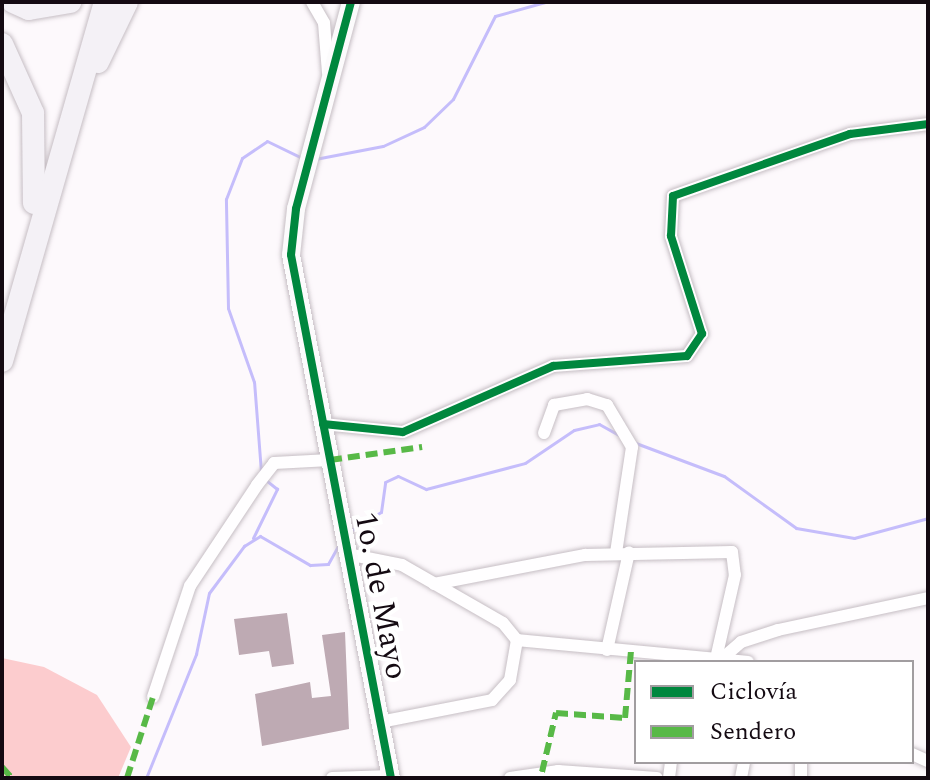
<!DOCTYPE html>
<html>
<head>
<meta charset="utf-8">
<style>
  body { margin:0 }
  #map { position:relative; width:930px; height:780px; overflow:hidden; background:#fdf9fc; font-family:Spectral,serif }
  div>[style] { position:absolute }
  .forest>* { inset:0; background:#fcccce }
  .stream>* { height:3px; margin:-1.5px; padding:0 1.5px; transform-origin:1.5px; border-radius:1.5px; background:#c5bdfb }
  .building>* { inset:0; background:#beaab3 }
  .roads { filter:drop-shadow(0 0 2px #c6bec4) drop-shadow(0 0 2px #c6bec4) }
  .street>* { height:12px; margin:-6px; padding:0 6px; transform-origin:6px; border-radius:6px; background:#fffeff }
  .secondary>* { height:18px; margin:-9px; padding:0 9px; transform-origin:9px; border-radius:9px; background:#fcfbfc }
  .highway>* { height:22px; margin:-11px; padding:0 11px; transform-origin:11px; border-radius:11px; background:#f4f1f6 }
  .quiet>* { height:6px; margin-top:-3px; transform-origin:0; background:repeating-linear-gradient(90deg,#58b947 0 12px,transparent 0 18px) }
  .cycleway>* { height:8px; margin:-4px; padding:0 4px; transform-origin:4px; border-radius:4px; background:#00873e }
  span { translate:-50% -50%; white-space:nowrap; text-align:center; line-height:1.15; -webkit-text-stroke:8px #fff; paint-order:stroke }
  .street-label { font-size:32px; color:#140a12 }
  .frame { position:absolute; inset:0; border:4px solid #140a12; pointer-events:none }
  .legend { position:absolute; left:634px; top:660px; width:280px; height:104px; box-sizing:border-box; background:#fff; border:2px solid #a19da0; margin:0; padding:10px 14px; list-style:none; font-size:24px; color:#140a12 }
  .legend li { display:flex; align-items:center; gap:16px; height:40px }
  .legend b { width:40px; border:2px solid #a19da0 }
</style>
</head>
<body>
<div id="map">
  <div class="forest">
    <div style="clip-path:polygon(2px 658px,44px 667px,97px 695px,131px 747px,118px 778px,2px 778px)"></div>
  </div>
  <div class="stream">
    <div style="left:315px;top:159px;width:69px;rotate:-10.8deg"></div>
    <div style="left:383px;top:146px;width:45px;rotate:-24.9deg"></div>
    <div style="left:424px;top:127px;width:40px;rotate:-44deg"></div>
    <div style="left:453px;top:99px;width:93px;rotate:-63.2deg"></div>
    <div style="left:495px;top:16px;width:52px;rotate:-15.6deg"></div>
    <div style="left:633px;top:442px;width:97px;rotate:20.5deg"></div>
    <div style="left:724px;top:476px;width:89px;rotate:35.8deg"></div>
    <div style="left:796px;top:528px;width:59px;rotate:9.8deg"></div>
    <div style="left:854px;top:538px;width:77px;rotate:-15.1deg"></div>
    <div style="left:261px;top:472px;width:90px;rotate:-94.4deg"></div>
    <div style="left:254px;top:382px;width:78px;rotate:-109.4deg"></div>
    <div style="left:228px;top:308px;width:109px;rotate:-91.1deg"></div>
    <div style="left:226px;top:199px;width:44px;rotate:-68.7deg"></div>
    <div style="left:242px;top:158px;width:30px;rotate:-34deg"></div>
    <div style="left:267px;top:141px;width:41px;rotate:25.9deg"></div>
    <div style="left:352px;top:530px;width:34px;rotate:-32deg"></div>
    <div style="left:381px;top:512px;width:30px;rotate:-82deg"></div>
    <div style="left:385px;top:482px;width:14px;rotate:-25deg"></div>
    <div style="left:398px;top:476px;width:31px;rotate:25deg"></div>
    <div style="left:426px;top:489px;width:102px;rotate:-14.7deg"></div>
    <div style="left:525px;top:463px;width:59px;rotate:-34deg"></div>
    <div style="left:574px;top:430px;width:26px;rotate:-13deg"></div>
    <div style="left:599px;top:424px;width:23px;rotate:29deg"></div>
    <div style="left:253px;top:538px;width:55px;rotate:-63.9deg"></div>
    <div style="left:277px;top:489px;width:13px;rotate:-141deg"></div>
    <div style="left:146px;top:778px;width:134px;rotate:-68deg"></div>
    <div style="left:196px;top:654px;width:62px;rotate:-78deg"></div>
    <div style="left:209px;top:593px;width:59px;rotate:-53.3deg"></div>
    <div style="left:244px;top:546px;width:19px;rotate:-32deg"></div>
    <div style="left:260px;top:536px;width:58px;rotate:30.1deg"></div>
    <div style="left:310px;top:565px;width:18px;rotate:-3deg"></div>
    <div style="left:328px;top:564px;width:23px;rotate:-61deg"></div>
  </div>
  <div class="building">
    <div style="clip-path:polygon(287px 613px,294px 664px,272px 667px,269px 651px,239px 655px,234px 619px)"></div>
    <div style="clip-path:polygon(345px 632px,349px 729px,262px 746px,255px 694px,310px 682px,312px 698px,331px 696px,322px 635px)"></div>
  </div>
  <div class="roads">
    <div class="street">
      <div style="left:312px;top:2px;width:24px;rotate:60deg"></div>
      <div style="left:324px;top:23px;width:50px;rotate:85.4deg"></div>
      <div style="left:323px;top:424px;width:80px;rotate:5.7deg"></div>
      <div style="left:403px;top:432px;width:164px;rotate:-23.7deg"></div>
      <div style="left:553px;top:366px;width:134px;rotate:-4.3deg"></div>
      <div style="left:687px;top:356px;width:27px;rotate:-56deg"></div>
      <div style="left:702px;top:334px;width:103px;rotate:-107.6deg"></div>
      <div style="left:671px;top:236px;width:40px;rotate:-87.1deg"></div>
      <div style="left:673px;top:196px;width:188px;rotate:-19.3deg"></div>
      <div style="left:850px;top:134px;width:79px;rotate:-7.3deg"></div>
      <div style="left:544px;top:433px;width:30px;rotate:-70deg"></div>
      <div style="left:554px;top:405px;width:34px;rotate:-10deg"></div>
      <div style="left:587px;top:399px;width:21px;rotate:17deg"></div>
      <div style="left:607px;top:405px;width:49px;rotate:59.2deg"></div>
      <div style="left:632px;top:447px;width:107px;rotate:98.6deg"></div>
      <div style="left:347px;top:554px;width:56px;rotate:11.3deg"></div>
      <div style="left:402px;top:565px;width:116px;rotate:29.9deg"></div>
      <div style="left:503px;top:623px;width:22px;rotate:51deg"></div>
      <div style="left:517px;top:640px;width:232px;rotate:5.4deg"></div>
      <div style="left:434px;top:584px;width:154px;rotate:-10.9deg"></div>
      <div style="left:585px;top:555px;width:147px;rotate:-1.2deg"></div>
      <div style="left:732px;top:552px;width:23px;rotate:83deg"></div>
      <div style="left:735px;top:575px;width:81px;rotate:102.8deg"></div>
      <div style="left:607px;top:650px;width:100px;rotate:-77.3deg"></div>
      <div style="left:725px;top:656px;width:21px;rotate:-41deg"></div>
      <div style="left:741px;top:642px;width:39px;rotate:-18deg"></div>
      <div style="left:778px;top:630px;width:153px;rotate:-12deg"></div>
      <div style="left:153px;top:697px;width:117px;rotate:-71.6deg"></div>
      <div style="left:190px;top:586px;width:121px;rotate:-56.4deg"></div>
      <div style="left:257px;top:485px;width:28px;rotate:-52deg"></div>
      <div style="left:274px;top:463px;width:56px;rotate:-3.1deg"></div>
      <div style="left:380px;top:722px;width:114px;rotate:-11.1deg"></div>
      <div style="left:492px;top:700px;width:27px;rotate:-48deg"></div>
      <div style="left:510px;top:680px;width:41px;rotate:-80.1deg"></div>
      <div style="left:912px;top:754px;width:17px;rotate:24deg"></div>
      <div style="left:801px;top:762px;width:16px;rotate:90deg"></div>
      <div style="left:332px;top:778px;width:59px;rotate:-1.9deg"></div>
      <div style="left:510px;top:778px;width:49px;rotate:-8.3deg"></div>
      <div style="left:558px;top:771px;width:99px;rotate:4deg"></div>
      <div style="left:669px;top:778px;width:16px;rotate:-83deg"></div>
      <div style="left:741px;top:778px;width:16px;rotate:-79deg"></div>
    </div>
    <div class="secondary">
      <div style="left:351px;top:2px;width:214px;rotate:104.9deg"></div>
      <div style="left:296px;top:209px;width:46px;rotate:96.2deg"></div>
      <div style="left:291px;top:255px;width:532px;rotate:79.18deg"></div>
    </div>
    <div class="highway">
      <div style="left:13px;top:2px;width:17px;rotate:24deg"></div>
      <div style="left:29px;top:9px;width:42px;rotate:-9.7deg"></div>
      <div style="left:2px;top:44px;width:76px;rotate:65.8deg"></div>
      <div style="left:33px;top:113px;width:90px;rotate:89.4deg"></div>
      <div style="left:98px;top:62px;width:67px;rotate:-64.2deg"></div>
      <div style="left:2px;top:361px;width:373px;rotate:-74deg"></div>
    </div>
  </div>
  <div class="quiet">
    <div style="left:330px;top:460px;width:93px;rotate:-8deg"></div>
    <div style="left:2px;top:767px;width:15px;rotate:48deg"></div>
    <div style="left:542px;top:772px;width:61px;rotate:-76.7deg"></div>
    <div style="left:556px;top:713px;width:69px;rotate:4.1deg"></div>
    <div style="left:625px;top:718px;width:67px;rotate:-84.9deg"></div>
    <div style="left:127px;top:778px;width:85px;rotate:-72.2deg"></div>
  </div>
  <div class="cycleway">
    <div style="left:351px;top:2px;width:214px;rotate:104.9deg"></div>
    <div style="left:296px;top:209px;width:46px;rotate:96.2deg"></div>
    <div style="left:291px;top:255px;width:532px;rotate:79.18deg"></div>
    <div style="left:323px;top:424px;width:80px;rotate:5.7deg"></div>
    <div style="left:403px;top:432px;width:164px;rotate:-23.7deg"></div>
    <div style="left:553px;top:366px;width:134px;rotate:-4.3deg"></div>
    <div style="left:687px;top:356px;width:27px;rotate:-56deg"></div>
    <div style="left:702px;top:334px;width:103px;rotate:-107.6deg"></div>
    <div style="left:671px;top:236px;width:40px;rotate:-87.1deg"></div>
    <div style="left:673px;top:196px;width:188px;rotate:-19.3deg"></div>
    <div style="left:850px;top:134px;width:79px;rotate:-7.3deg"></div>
  </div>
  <div class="street-label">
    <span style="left:380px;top:596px;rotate:79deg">1o. de Mayo</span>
  </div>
  <div class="frame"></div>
  <ul class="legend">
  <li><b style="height:10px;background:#00873e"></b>Ciclovía</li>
  <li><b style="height:10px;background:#58b947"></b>Sendero</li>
  </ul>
</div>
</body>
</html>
